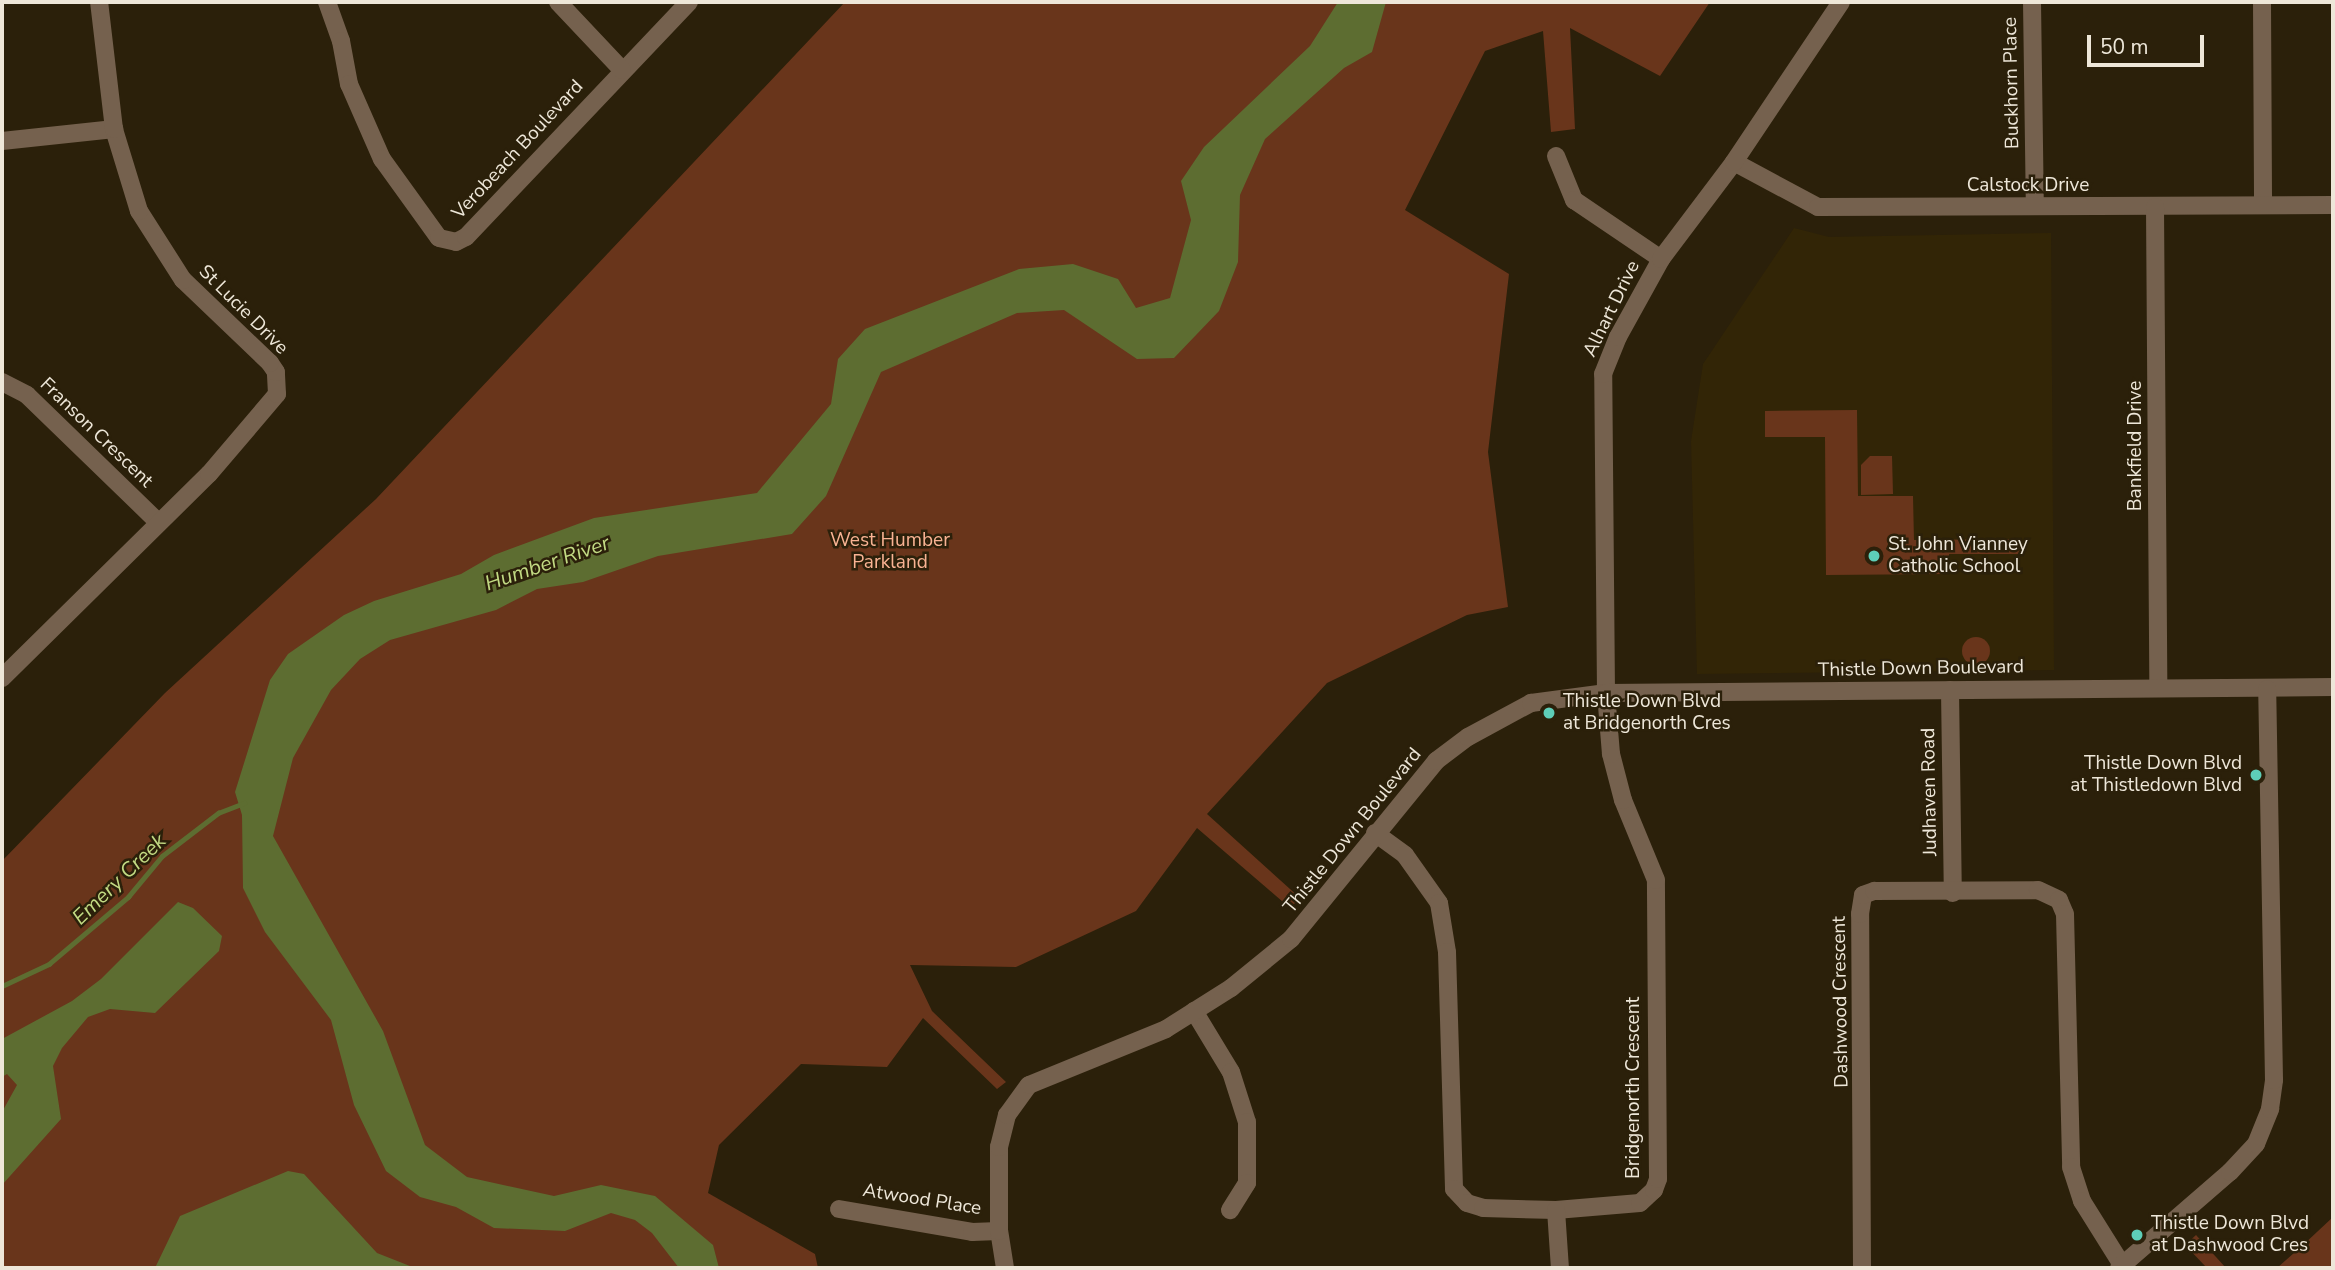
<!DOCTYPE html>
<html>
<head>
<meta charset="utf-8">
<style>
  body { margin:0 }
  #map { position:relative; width:2335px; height:1270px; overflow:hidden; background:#2b200a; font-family:"Nunito Sans",sans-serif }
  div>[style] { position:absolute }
  .built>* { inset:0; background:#322506 }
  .green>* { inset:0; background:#69351b }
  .round { border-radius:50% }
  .water>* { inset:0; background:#5d6d31 }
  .stream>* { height:4.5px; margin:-2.25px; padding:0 2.25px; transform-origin:2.25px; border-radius:2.25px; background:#5d6d31 }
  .street>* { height:18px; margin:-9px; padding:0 9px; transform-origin:9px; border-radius:9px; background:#75614e }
  .dots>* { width:19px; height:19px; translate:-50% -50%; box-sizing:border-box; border:4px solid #2b200a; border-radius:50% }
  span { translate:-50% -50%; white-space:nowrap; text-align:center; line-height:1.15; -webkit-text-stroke:5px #2b200a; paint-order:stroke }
  .street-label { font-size:19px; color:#eee7d9 }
  .park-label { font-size:19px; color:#f9b393 }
  .poi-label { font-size:19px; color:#eee7d9 }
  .left { translate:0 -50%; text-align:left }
  .right { translate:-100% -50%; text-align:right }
  .water-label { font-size:21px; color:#c2da83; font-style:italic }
  .frame { position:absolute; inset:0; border:4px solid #eee7d9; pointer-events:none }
  .scale { position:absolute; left:2087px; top:35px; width:117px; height:32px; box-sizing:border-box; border:4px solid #eee7d9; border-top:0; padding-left:9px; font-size:21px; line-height:24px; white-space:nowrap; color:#eee7d9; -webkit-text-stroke:5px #2b200a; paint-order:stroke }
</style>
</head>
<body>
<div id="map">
  <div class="built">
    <div style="clip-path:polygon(1794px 228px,1829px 237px,2051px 233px,2054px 670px,1697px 674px,1691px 441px,1703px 364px)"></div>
  </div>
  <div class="green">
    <div style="clip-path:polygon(845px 2px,1710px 2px,1660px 76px,1570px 28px,1575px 129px,1551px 132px,1543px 31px,1485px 51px,1405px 210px,1509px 274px,1488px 452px,1508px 607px,1467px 615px,1327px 683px,1207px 814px,1300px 898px,1290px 908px,1197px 828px,1136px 911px,1016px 967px,910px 965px,932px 1011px,1006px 1082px,997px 1089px,923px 1018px,887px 1067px,801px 1064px,719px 1145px,708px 1193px,815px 1254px,818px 1268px,2px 1268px,2px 861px,165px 693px,376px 499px)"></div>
    <div style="clip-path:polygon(1857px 410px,1858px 496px,1913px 496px,1914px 540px,2022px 539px,2022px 554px,1949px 554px,1949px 574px,1826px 575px,1825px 437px,1765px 437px,1765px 411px)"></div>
    <div style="clip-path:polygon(1870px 456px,1892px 456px,1893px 494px,1861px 495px,1861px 465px)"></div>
    <div class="round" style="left:1962px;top:637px;width:28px;height:28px"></div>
    <div style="clip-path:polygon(2333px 1217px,2333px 1268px,2277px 1268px,2302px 1246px)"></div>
    <div style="clip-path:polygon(2196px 1235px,2226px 1268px,2207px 1268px,2185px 1245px)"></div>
  </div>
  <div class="water">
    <div style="clip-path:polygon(1338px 2px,1386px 2px,1372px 52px,1344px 68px,1265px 139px,1240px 195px,1238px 262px,1219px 311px,1174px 358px,1137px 359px,1064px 310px,1017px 313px,881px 372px,826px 496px,792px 534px,658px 556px,583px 582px,537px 589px,496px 610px,390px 640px,360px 659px,331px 690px,293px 758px,273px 836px,383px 1031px,425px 1145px,467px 1177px,554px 1196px,601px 1185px,655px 1196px,713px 1245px,719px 1268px,679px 1268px,652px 1233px,635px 1220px,611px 1213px,565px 1231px,494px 1228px,456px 1207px,420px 1197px,386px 1171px,354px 1105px,331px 1020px,265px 932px,243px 888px,242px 815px,235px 792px,270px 680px,288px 654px,344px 615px,374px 601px,461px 574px,494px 555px,594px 518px,757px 493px,831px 404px,838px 359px,865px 329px,1019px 269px,1073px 264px,1118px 279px,1136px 308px,1170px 298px,1191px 220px,1181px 181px,1204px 147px,1310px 46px)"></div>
    <div style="clip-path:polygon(178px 902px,193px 908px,222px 936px,219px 951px,155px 1013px,110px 1009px,88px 1017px,62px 1048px,53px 1066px,61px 1119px,2px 1185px,2px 1112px,17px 1085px,7px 1074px,2px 1077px,2px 1039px,72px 1001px,101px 979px)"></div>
    <div style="clip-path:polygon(288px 1171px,304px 1174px,377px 1253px,415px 1268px,155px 1268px,180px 1216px)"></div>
  </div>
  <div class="stream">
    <div style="left:2px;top:986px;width:52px;rotate:-25.1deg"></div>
    <div style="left:49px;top:964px;width:104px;rotate:-40.3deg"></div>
    <div style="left:128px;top:897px;width:53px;rotate:-50.3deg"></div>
    <div style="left:162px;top:856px;width:71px;rotate:-37.5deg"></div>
    <div style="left:218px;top:813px;width:28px;rotate:-21deg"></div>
  </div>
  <div class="street">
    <div style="left:327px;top:2px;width:41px;rotate:70.3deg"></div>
    <div style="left:341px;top:41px;width:44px;rotate:79.5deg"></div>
    <div style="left:349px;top:84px;width:82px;rotate:66.3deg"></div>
    <div style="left:382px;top:159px;width:97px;rotate:54.2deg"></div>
    <div style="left:439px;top:238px;width:17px;rotate:13deg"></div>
    <div style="left:456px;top:242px;width:11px;rotate:-27deg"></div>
    <div style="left:466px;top:237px;width:324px;rotate:-46.5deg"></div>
    <div style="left:558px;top:2px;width:93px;rotate:46.7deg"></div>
    <div style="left:2032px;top:2px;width:204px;rotate:89.2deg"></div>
    <div style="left:2262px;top:2px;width:202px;rotate:89.7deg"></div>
    <div style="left:2px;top:141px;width:113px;rotate:-6.1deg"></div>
    <div style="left:1556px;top:156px;width:48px;rotate:67.8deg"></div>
    <div style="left:1574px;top:200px;width:105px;rotate:34.1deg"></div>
    <div style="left:1734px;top:162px;width:95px;rotate:28.2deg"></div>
    <div style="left:1818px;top:207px;width:515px;rotate:-0.22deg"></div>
    <div style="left:2155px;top:207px;width:478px;rotate:89.6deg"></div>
    <div style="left:2px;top:382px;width:28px;rotate:27deg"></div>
    <div style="left:27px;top:395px;width:181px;rotate:44.1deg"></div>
    <div style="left:2px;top:678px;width:291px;rotate:-44.6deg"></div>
    <div style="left:209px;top:474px;width:105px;rotate:-49.6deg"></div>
    <div style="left:277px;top:394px;width:22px;rotate:-93deg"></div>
    <div style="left:276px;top:372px;width:11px;rotate:-124deg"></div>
    <div style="left:270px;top:363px;width:120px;rotate:-136.3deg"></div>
    <div style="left:183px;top:280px;width:82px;rotate:-122.5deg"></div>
    <div style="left:139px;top:211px;width:86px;rotate:-107deg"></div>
    <div style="left:114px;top:129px;width:128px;rotate:-96.7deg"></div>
    <div style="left:1950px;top:690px;width:203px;rotate:89.2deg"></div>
    <div style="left:1375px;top:833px;width:37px;rotate:36deg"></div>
    <div style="left:1405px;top:855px;width:59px;rotate:54.7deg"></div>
    <div style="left:1439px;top:903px;width:50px;rotate:80.7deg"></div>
    <div style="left:1447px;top:952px;width:237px;rotate:88.3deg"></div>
    <div style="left:1454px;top:1189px;width:19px;rotate:47deg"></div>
    <div style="left:1467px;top:1203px;width:17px;rotate:17deg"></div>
    <div style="left:1483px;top:1208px;width:73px;rotate:1.6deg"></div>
    <div style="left:1556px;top:1210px;width:84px;rotate:-4.8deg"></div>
    <div style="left:1640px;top:1203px;width:19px;rotate:-43deg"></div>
    <div style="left:1654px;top:1190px;width:12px;rotate:-70deg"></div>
    <div style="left:1658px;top:1179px;width:299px;rotate:-90.4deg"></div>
    <div style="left:1656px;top:880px;width:87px;rotate:-112.4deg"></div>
    <div style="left:1623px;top:800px;width:48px;rotate:-104.6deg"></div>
    <div style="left:1611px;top:754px;width:61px;rotate:-94.7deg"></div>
    <div style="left:1606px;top:693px;width:319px;rotate:-90.5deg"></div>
    <div style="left:1603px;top:374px;width:40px;rotate:-68deg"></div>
    <div style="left:1618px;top:337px;width:89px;rotate:-61.1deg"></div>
    <div style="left:1661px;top:259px;width:121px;rotate:-53deg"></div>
    <div style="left:1734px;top:162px;width:192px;rotate:-56.2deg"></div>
    <div style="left:1194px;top:1011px;width:71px;rotate:58.8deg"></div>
    <div style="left:1231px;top:1072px;width:52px;rotate:72.3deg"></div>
    <div style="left:1247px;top:1122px;width:61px;rotate:90deg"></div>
    <div style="left:1247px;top:1183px;width:32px;rotate:122deg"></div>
    <div style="left:839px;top:1209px;width:135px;rotate:9.8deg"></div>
    <div style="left:972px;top:1232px;width:27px;rotate:-2deg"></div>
    <div style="left:1556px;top:1210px;width:58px;rotate:86.1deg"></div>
    <div style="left:1005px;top:1268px;width:37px;rotate:-99deg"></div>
    <div style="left:999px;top:1231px;width:84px;rotate:-90deg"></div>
    <div style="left:999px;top:1147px;width:33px;rotate:-76deg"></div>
    <div style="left:1007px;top:1115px;width:37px;rotate:-54deg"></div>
    <div style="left:1029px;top:1085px;width:148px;rotate:-22.2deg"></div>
    <div style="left:1166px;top:1029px;width:77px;rotate:-32.2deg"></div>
    <div style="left:1231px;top:988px;width:77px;rotate:-39.2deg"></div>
    <div style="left:1291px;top:939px;width:230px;rotate:-50.8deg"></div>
    <div style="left:1436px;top:761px;width:40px;rotate:-37deg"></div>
    <div style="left:1468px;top:737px;width:72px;rotate:-28.4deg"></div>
    <div style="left:1531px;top:703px;width:76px;rotate:-7.6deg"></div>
    <div style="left:1606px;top:693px;width:727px;rotate:-0.47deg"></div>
    <div style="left:1862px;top:1268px;width:354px;rotate:-90.3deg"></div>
    <div style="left:1860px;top:914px;width:19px;rotate:-81deg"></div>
    <div style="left:1863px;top:895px;width:12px;rotate:-20deg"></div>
    <div style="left:1874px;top:891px;width:164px;rotate:-0.3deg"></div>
    <div style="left:2038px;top:890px;width:23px;rotate:25deg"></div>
    <div style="left:2059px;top:900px;width:15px;rotate:67deg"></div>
    <div style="left:2065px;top:914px;width:253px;rotate:88.6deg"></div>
    <div style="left:2071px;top:1167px;width:36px;rotate:72deg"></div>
    <div style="left:2082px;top:1201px;width:75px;rotate:58deg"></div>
    <div style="left:2119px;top:1268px;width:147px;rotate:-40.9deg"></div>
    <div style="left:2230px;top:1172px;width:38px;rotate:-47deg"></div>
    <div style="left:2256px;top:1144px;width:38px;rotate:-68deg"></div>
    <div style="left:2270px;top:1109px;width:29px;rotate:-82deg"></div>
    <div style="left:2274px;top:1080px;width:391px;rotate:-91deg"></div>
  </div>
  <div class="dots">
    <div style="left:1874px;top:556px;background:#5eceb8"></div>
    <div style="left:1549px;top:713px;background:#5eceb8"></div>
    <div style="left:2256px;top:775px;background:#5eceb8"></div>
    <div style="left:2137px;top:1235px;background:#5eceb8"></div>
  </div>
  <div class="street-label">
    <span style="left:2012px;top:83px;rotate:-91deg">Buckhorn Place</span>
    <span style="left:518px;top:150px;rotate:-47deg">Verobeach Boulevard</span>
    <span style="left:2028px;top:186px">Calstock Drive</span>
    <span style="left:1612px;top:309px;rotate:-64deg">Alhart Drive</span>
    <span style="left:243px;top:310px;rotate:45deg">St Lucie Drive</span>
    <span style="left:96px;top:433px;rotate:44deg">Franson Crescent</span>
    <span style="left:2136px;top:446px;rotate:-90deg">Bankfield Drive</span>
    <span style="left:1921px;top:669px;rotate:-1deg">Thistle Down Boulevard</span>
    <span style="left:1930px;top:792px;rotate:-91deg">Judhaven Road</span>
    <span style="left:1353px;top:831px;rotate:-51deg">Thistle Down Boulevard</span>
    <span style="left:1841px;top:1002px;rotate:-91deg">Dashwood Crescent</span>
    <span style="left:1634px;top:1088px;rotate:-90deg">Bridgenorth Crescent</span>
    <span style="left:922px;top:1200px;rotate:9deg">Atwood Place</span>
  </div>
  <div class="park-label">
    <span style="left:890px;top:552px">West Humber<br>Parkland</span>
  </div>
  <div class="poi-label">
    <span class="left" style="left:1888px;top:556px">St. John Vianney<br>Catholic School</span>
    <span class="left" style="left:1563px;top:713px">Thistle Down Blvd<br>at Bridgenorth Cres</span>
    <span class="right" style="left:2242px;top:775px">Thistle Down Blvd<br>at Thistledown Blvd</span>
    <span class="left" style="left:2151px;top:1235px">Thistle Down Blvd<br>at Dashwood Cres</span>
  </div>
  <div class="water-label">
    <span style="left:547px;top:563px;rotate:-19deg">Humber River</span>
    <span style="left:119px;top:879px;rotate:-44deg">Emery Creek</span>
  </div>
  <div class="frame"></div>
  <div class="scale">50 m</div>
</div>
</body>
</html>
